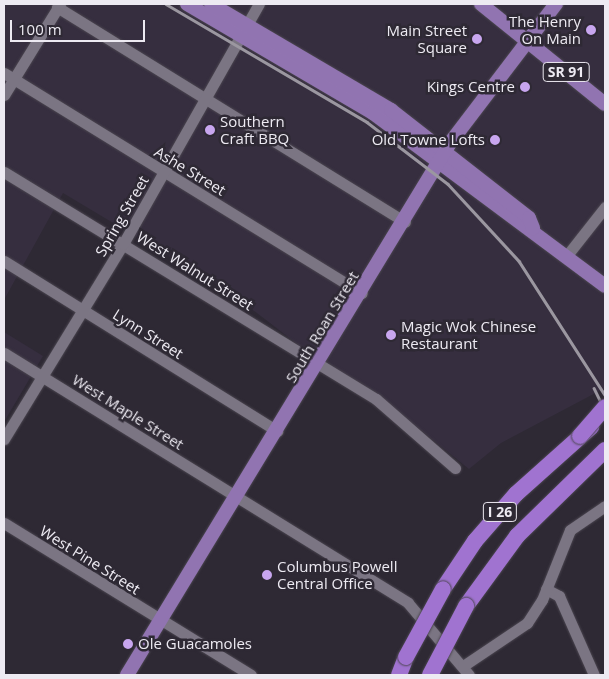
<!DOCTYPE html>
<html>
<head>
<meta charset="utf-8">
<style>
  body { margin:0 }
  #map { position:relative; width:609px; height:679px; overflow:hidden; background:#2e2934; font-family:"Open Sans",sans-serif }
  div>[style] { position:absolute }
  .built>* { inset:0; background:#362e3f }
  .roads { filter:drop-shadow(0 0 1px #4a454f) drop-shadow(0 0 1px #4a454f) }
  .minor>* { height:11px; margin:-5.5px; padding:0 5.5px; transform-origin:5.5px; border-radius:5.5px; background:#7b7583 }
  .major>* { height:14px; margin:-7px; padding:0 7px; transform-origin:7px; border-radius:7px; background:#9174b1 }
  .highway>* { height:16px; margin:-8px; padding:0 8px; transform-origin:8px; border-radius:8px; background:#a073d0 }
  .rail>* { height:2.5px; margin:-1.25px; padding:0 1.25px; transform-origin:1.25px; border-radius:1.25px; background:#9b97a0 }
  .bridges { filter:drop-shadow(0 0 1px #4a454f) drop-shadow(0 0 1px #4a454f) }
  .highway-bridge>* { height:16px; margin:-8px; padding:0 8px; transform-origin:8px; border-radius:8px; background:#a073d0 }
  .dots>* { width:14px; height:14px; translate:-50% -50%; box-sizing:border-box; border:2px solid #2e2934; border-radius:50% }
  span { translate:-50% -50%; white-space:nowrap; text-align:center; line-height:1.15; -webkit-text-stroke:5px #2e2934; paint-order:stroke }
  .shield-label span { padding:1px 4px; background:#2e2934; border:1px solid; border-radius:4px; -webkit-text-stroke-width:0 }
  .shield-label { font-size:14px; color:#edeaf2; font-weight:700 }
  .poi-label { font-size:15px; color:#edeaf2 }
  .right { translate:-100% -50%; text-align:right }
  .left { translate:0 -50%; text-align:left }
  .street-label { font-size:15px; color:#edeaf2 }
  .frame { position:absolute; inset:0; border:5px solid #edeaf2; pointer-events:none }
  .scale { position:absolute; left:10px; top:20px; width:135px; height:22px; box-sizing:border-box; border:2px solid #edeaf2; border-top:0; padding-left:6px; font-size:15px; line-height:18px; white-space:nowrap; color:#edeaf2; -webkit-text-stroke:4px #2e2934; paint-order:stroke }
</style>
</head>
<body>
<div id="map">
  <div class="built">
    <div style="clip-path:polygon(4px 4px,605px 4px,605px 388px,501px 443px,469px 469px,390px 405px,309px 353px,232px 294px,63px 193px,4px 300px)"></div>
    <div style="clip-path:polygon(4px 332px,43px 356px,4px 422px)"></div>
  </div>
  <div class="roads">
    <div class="minor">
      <div style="left:57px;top:7px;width:409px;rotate:31.7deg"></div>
      <div style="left:4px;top:73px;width:420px;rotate:31.6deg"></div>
      <div style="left:4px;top:95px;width:107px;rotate:-58.4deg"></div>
      <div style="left:4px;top:172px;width:436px;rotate:31.4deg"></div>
      <div style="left:376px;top:399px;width:105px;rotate:41.1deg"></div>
      <div style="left:568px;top:254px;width:60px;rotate:-51.8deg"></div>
      <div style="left:4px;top:261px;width:322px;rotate:31.9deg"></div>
      <div style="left:4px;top:353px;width:475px;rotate:31.7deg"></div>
      <div style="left:408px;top:603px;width:94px;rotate:49.7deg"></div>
      <div style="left:4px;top:439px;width:228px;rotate:-58.6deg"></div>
      <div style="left:123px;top:244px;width:276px;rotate:-60.5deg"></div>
      <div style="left:4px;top:523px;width:290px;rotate:31.6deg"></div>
      <div style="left:546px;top:589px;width:15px;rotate:28deg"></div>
      <div style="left:559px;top:596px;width:86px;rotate:66.1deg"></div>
      <div style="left:463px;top:666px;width:77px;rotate:-33.9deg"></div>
      <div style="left:527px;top:623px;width:27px;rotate:-57deg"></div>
      <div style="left:542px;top:600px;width:75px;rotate:-68.2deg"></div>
      <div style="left:570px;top:530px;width:42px;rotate:-34.4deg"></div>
    </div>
    <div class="major">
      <div style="left:187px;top:4px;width:216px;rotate:30.4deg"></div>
      <div style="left:373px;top:113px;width:289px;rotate:36.7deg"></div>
      <div style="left:211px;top:4px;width:209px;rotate:30.5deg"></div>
      <div style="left:391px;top:110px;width:175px;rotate:38deg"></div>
      <div style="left:529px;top:218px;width:11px;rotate:68deg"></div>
      <div style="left:481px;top:4px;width:159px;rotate:38.9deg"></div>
      <div style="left:127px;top:675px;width:622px;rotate:-58.74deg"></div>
      <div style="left:450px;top:143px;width:175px;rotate:-52.7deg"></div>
    </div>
    <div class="highway">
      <div style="left:443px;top:589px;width:58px;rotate:-56.3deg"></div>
      <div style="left:475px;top:541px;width:62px;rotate:-48.9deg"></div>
      <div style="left:516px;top:494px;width:101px;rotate:-41.8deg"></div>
      <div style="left:466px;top:606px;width:87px;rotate:-53.9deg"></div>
      <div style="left:517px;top:536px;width:123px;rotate:-44.3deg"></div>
      <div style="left:399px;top:675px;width:19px;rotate:-69deg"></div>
    </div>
  </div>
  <div class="rail">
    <div style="left:166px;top:4px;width:233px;rotate:30.4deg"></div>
    <div style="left:367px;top:122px;width:102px;rotate:37.4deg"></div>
    <div style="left:448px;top:184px;width:105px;rotate:47.3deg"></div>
    <div style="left:519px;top:261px;width:159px;rotate:57.3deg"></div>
    <div style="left:594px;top:388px;width:25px;rotate:64deg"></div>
  </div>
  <div class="bridges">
    <div class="highway-bridge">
      <div style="left:580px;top:436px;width:38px;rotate:-49deg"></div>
      <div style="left:406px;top:657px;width:77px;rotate:-61.4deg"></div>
      <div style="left:430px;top:675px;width:78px;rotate:-62.4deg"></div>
    </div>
  </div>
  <div class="dots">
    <div style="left:591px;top:30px;background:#c8a6ef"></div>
    <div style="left:477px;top:39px;background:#c8a6ef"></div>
    <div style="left:525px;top:87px;background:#c8a6ef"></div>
    <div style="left:210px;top:130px;background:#c8a6ef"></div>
    <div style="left:495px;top:140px;background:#c8a6ef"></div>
    <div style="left:391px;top:335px;background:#c8a6ef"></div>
    <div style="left:267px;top:575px;background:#c8a6ef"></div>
    <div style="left:128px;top:644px;background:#c8a6ef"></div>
  </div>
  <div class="shield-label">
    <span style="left:566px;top:72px">SR 91</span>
    <span style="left:500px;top:512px">I 26</span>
  </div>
  <div class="poi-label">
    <span class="right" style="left:581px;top:30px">The Henry<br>On Main</span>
    <span class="right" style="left:467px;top:39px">Main Street<br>Square</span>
    <span class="right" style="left:515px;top:87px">Kings Centre</span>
    <span class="left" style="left:220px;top:130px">Southern<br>Craft BBQ</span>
    <span class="right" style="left:485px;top:140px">Old Towne Lofts</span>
    <span class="left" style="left:401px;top:335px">Magic Wok Chinese<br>Restaurant</span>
    <span class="left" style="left:277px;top:575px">Columbus Powell<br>Central Office</span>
    <span class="left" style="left:138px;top:644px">Ole Guacamoles</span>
  </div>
  <div class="street-label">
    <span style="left:190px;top:171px;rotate:31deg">Ashe Street</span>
    <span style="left:122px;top:216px;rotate:-60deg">Spring Street</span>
    <span style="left:195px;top:271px;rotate:32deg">West Walnut Street</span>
    <span style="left:322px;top:327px;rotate:-59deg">South Roan Street</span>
    <span style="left:148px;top:334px;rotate:32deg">Lynn Street</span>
    <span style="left:128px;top:412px;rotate:32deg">West Maple Street</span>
    <span style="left:90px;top:560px;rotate:32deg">West Pine Street</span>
  </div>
  <div class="frame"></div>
  <div class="scale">100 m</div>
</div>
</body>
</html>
